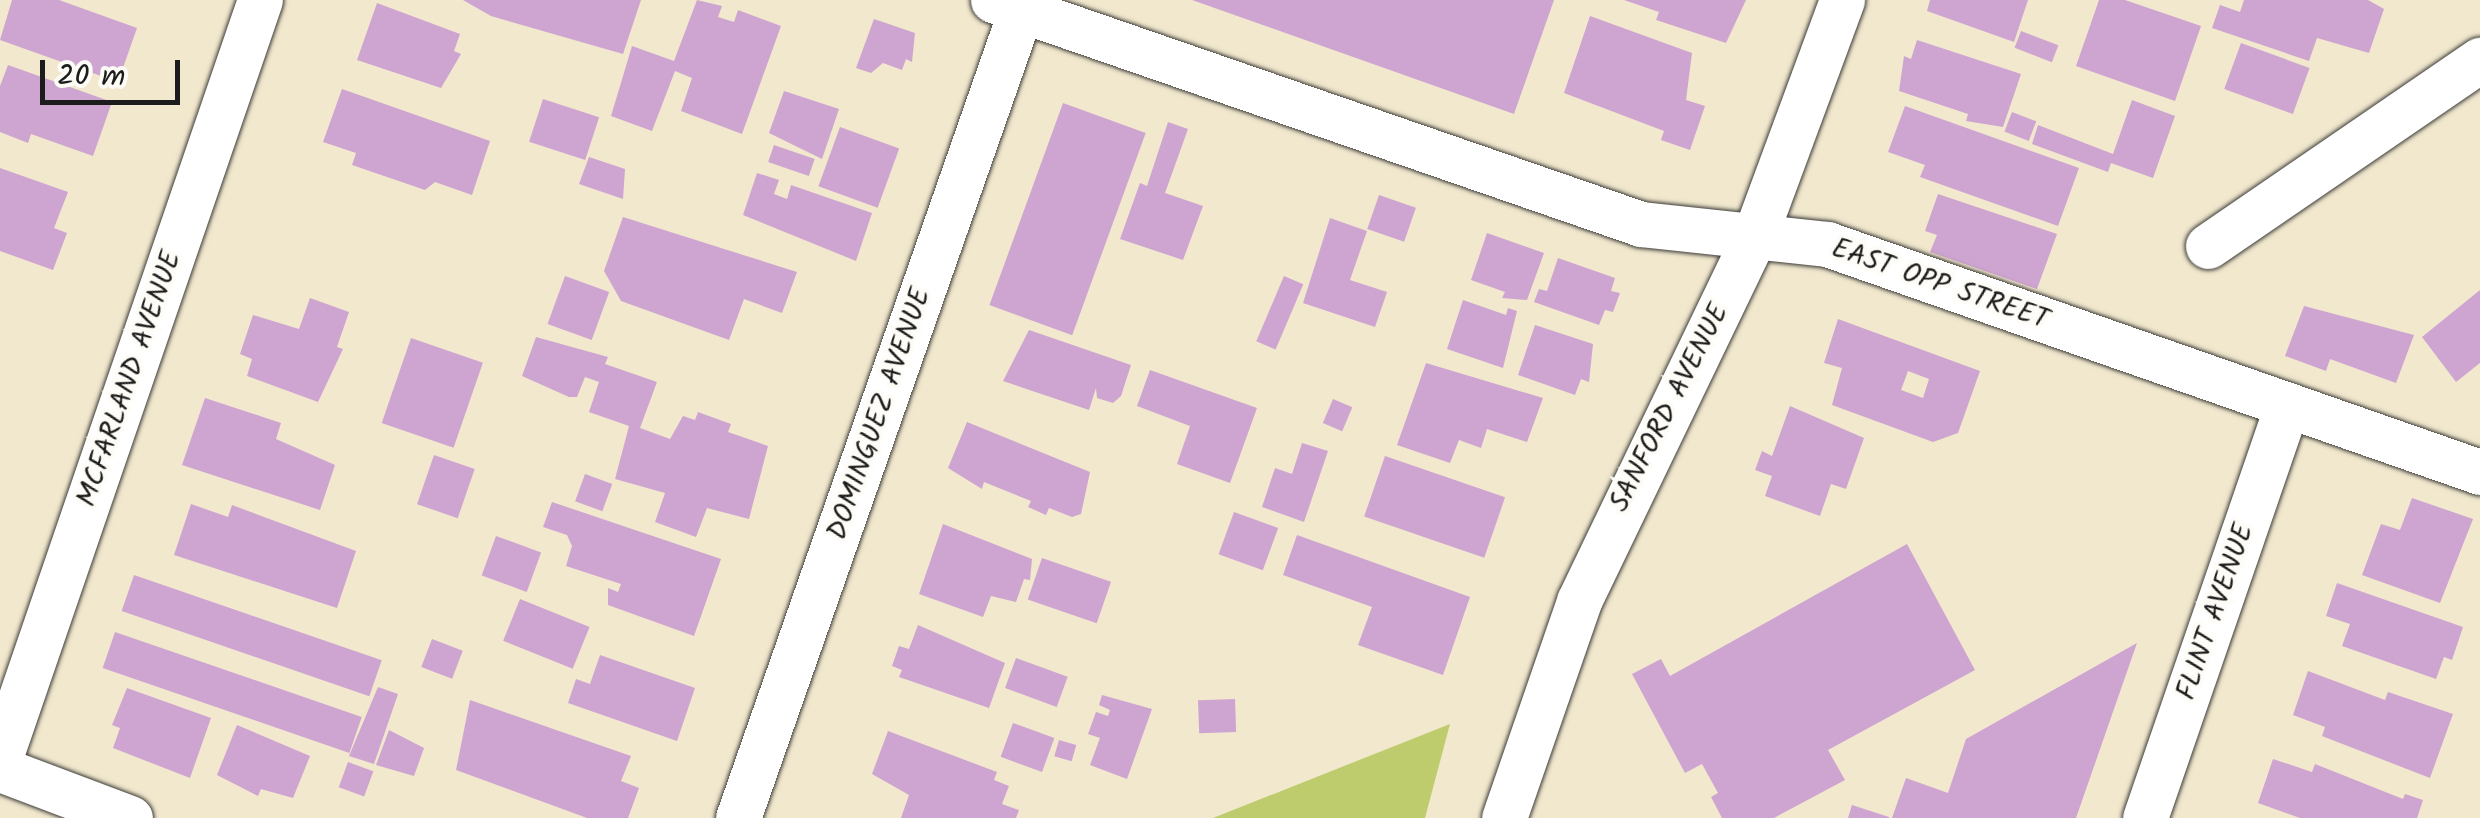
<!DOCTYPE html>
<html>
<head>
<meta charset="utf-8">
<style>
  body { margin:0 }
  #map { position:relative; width:2480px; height:818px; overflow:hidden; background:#f1e8ce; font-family:Kalam,sans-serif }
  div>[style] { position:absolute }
  .green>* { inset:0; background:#bfcc6e }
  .building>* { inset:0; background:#cea5d1; transform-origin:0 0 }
  .roads { filter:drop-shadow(0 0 2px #3c3b37) drop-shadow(0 0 2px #3c3b37) }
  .minor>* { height:45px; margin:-22.5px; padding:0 22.5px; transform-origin:22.5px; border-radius:22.5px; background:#fff }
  span { translate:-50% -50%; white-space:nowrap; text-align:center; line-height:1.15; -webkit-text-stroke:8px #fdfcf7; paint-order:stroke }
  .street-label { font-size:28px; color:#1c1c1c }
  .scale { position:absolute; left:40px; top:60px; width:140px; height:45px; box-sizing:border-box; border:5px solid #1c1c1c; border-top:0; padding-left:12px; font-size:30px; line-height:35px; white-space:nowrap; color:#1c1c1c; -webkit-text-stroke:8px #fdfcf7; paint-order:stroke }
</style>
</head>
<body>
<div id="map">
  <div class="green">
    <div style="clip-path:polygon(1450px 724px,1425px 818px,1213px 818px)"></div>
  </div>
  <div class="building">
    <div style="clip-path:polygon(12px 0,59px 0,137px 28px,118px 82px,0 40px)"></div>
    <div style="clip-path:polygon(463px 0,641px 0,623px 54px,491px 16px)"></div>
    <div style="clip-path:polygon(697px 0,722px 6px,718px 17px,734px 22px,738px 10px,781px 26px,742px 134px,681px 111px,692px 78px,675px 71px,652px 131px,611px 116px,632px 46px,674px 61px)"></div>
    <div style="clip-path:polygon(1192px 0,1554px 0,1514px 114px)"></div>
    <div style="clip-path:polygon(1624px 0,1746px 0,1726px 43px,1656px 20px,1659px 12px)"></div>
    <div style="clip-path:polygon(1930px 0,2028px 0,2014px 42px,1927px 11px)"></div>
    <div style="clip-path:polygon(2099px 0,2125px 0,2201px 26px,2175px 101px,2076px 66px)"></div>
    <div style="clip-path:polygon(2244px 0,2368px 0,2384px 9px,2369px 53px,2317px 38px,2309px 61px,2212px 28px,2220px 5px,2240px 12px)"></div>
    <div style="clip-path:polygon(377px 3px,460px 34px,454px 51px,461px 54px,441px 88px,357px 60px)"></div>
    <div style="clip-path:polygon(1590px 16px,1692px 53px,1686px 100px,1705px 106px,1690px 150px,1661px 140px,1664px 131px,1564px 93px)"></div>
    <div style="clip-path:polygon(874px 19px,915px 33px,912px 62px,906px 59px,902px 70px,883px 63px,871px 73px,856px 68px)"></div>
    <div style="left:2021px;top:31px;width:40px;height:18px;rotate:21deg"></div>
    <div style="clip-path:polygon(1917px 40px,2021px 74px,2003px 127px,1966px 121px,1968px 114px,1899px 91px,1904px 56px,1911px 59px)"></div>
    <div style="left:2241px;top:43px;width:73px;height:49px;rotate:20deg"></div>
    <div style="clip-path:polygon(8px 65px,112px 102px,93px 156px,31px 134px,28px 143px,0 132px,0 86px)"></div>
    <div style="clip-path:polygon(342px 89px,490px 141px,472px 195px,435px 182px,425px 190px,352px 165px,356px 153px,323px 142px)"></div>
    <div style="clip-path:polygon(784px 91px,839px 109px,822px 159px,769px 133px)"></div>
    <div style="left:543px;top:99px;width:59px;height:45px;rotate:18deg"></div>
    <div style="clip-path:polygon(2132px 100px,2175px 116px,2153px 178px,2111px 163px,2108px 172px,2032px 144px,2038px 125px,2113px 154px)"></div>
    <div style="left:1063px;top:103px;width:88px;height:215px;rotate:20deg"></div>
    <div style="clip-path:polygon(1905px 106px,2079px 168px,2058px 226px,1920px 177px,1925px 165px,1888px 152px)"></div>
    <div style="left:2012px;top:112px;width:26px;height:21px;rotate:21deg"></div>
    <div style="clip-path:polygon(1168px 122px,1188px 129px,1165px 193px,1203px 206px,1183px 260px,1120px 239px,1140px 183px,1147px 186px)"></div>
    <div style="left:840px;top:127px;width:63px;height:63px;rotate:20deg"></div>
    <div style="left:774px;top:145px;width:43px;height:18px;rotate:19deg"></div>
    <div style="clip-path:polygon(589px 157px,625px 169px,623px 199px,579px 184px)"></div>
    <div style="clip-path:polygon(0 168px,68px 192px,54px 228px,67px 233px,53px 270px,0 251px)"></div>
    <div style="clip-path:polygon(757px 173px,779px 180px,774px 194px,787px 199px,791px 185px,872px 213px,856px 261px,743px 215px)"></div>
    <div style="clip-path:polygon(1938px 194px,2057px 234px,2037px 289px,1930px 252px,1937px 235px,1925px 231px)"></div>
    <div style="left:1379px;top:195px;width:39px;height:36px;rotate:19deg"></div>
    <div style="clip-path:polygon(623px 217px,797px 272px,782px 313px,744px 299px,729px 340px,621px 301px,604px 271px)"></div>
    <div style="clip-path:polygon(1330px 218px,1367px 231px,1350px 280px,1387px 292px,1375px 327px,1303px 303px)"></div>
    <div style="clip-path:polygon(1487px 233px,1544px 253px,1527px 300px,1502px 298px,1505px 292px,1471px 280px)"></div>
    <div style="clip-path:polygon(1558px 258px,1615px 278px,1611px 291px,1620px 293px,1613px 312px,1605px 310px,1599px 325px,1534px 302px,1539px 289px,1547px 291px)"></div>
    <div style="left:565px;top:276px;width:47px;height:51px;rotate:20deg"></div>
    <div style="left:1284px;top:276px;width:21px;height:71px;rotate:23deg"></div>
    <div style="clip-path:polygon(2480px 290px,2480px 363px,2456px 382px,2422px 337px)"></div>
    <div style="clip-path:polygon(310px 298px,349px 312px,337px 347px,343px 349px,318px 402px,247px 376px,252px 359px,240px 354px,253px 315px,299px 329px)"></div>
    <div style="clip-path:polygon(1463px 300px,1506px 315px,1508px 308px,1517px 311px,1503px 368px,1447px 349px)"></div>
    <div style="clip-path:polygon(2304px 306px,2414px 335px,2396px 383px,2330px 359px,2326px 371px,2285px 356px)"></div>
    <div style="clip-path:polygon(evenodd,1838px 319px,1980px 371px,1958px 433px,1933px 442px,1832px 405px,1842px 368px,1824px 363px,1838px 319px,1908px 371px,1929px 379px,1923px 398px,1901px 390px,1908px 371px)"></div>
    <div style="clip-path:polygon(1535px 325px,1593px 344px,1589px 382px,1581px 379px,1575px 395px,1518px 375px)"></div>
    <div style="clip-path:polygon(1029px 330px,1131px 365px,1121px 396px,1113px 403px,1097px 398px,1096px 388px,1089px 410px,1003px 381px)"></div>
    <div style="clip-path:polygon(536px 337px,608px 357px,605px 364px,657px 382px,640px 428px,670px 439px,683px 416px,695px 420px,698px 412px,731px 424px,728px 432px,768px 446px,749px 519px,707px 508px,696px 537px,655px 522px,665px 493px,615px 479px,629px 426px,589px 412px,599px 382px,585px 377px,577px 397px,569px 397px,522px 376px)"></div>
    <div style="left:411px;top:338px;width:76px;height:90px;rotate:19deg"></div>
    <div style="clip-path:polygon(1426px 363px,1543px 398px,1527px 442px,1487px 429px,1481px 448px,1459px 440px,1450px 463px,1397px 445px)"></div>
    <div style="clip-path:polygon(1150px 370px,1257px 408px,1230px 483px,1177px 464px,1190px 426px,1137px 406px)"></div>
    <div style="clip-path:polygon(205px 398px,281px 423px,276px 439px,335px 465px,320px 510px,182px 465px)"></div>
    <div style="left:1333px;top:399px;width:21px;height:26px;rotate:23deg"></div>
    <div style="clip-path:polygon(1790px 406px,1864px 438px,1846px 489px,1831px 484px,1820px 516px,1765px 496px,1772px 476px,1755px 470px,1762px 451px,1772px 456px)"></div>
    <div style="clip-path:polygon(967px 422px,1090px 472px,1081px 514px,1072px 517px,1049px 508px,1046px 515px,1028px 507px,1031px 501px,984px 482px,982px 489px,948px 468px)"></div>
    <div style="clip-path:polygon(1302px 443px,1328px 451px,1304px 522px,1262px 507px,1275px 468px,1292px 474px)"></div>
    <div style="left:434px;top:455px;width:43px;height:52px;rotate:19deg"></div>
    <div style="left:1385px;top:456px;width:127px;height:64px;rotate:19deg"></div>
    <div style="left:585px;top:474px;width:29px;height:29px;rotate:20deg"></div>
    <div style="clip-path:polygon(2412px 498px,2473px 519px,2440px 603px,2362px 575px,2381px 524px,2400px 530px)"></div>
    <div style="clip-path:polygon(552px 502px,721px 559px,694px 636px,608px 605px,608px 588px,618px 592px,621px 584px,566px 566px,572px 546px,567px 535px,543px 527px)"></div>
    <div style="clip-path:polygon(191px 504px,228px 517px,232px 505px,356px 551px,337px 608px,174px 555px)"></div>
    <div style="left:1234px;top:512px;width:47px;height:45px;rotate:20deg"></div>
    <div style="clip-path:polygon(943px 524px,1032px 559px,1030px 580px,1024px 579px,1016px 602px,991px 596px,983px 617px,919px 594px)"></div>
    <div style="clip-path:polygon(1297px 535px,1470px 597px,1443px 675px,1358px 645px,1372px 607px,1283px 575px)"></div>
    <div style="left:496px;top:536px;width:48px;height:42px;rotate:20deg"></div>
    <div style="clip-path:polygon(1907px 544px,1975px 670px,1828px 750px,1845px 780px,1774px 818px,1722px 818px,1711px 797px,1718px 793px,1702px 764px,1685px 773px,1632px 674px,1661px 659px,1670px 676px)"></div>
    <div style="left:1042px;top:558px;width:73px;height:44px;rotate:19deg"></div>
    <div style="left:134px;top:575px;width:262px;height:38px;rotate:19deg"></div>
    <div style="clip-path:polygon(2337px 583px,2463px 627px,2452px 660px,2444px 657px,2436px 679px,2342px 646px,2350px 624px,2326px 616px)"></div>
    <div style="left:520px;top:599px;width:75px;height:45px;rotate:22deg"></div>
    <div style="clip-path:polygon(918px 625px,1005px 663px,989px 708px,899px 677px,902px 670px,892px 666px,899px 646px,909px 649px)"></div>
    <div style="left:115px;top:632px;width:261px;height:38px;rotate:19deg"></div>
    <div style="left:432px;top:639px;width:33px;height:30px;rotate:21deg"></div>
    <div style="clip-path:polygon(2137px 643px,2076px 818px,1892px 818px,1906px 778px,1948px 793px,1966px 739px)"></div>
    <div style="clip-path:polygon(600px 655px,695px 688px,677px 741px,568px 703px,576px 679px,590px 684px)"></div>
    <div style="left:1016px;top:658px;width:55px;height:32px;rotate:20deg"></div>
    <div style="clip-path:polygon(2308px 671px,2385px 700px,2388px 692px,2453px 714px,2430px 778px,2322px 736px,2325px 727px,2293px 715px)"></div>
    <div style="clip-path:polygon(378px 687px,398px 694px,374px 764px,349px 756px)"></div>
    <div style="clip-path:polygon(127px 688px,211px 718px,190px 778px,113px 748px,120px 728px,112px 725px)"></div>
    <div style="clip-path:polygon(1102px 695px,1152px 709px,1127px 779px,1090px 765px,1100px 738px,1088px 734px,1096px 712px,1108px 716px,1110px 710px,1099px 705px)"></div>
    <div style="left:1235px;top:699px;width:33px;height:37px;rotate:88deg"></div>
    <div style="clip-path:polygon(470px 700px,631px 756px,621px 781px,639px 788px,628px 818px,587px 818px,456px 770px)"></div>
    <div style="left:1013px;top:723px;width:44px;height:36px;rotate:20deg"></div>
    <div style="clip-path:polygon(237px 725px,310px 756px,293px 798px,261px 789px,258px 796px,217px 775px)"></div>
    <div style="clip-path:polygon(389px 730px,424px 748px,414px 776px,376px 765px)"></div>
    <div style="clip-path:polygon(888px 731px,997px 772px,994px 780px,1009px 786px,1002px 804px,1019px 810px,1016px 818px,901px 818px,909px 795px,872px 774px)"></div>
    <div style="left:1059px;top:740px;width:18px;height:17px;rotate:16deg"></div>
    <div style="clip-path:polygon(2273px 759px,2312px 772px,2315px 764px,2403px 799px,2405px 794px,2423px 800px,2417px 818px,2300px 818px,2258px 803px)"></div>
    <div style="left:348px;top:762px;width:27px;height:27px;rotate:20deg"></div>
    <div style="clip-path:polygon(1852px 805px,1889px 817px,1889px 818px,1848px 818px)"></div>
  </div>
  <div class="roads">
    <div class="minor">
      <div style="left:993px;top:0;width:686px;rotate:19.07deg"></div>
      <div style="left:1641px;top:224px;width:187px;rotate:6.1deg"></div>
      <div style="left:1827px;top:244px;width:692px;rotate:19.25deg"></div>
      <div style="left:2208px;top:246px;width:330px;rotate:-34.4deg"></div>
      <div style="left:0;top:758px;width:801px;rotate:-71.07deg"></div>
      <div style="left:0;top:769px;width:139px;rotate:20.7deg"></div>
      <div style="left:738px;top:818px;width:856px;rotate:-70.7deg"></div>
      <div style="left:1504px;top:818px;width:230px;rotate:-70.9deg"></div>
      <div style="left:1579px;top:601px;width:403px;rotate:-64.3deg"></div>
      <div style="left:1754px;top:238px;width:254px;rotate:-69.7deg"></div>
      <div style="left:2145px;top:818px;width:437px;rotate:-71deg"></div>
    </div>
  </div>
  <div class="street-label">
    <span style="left:1940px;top:285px;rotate:19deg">EAST OPP STREET</span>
    <span style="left:130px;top:379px;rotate:-71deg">MCFARLAND AVENUE</span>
    <span style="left:1670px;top:408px;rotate:-63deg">SANFORD AVENUE</span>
    <span style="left:880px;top:414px;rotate:-71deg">DOMINGUEZ AVENUE</span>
    <span style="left:2216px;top:612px;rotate:-71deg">FLINT AVENUE</span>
  </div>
  <div class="scale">20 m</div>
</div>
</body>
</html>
